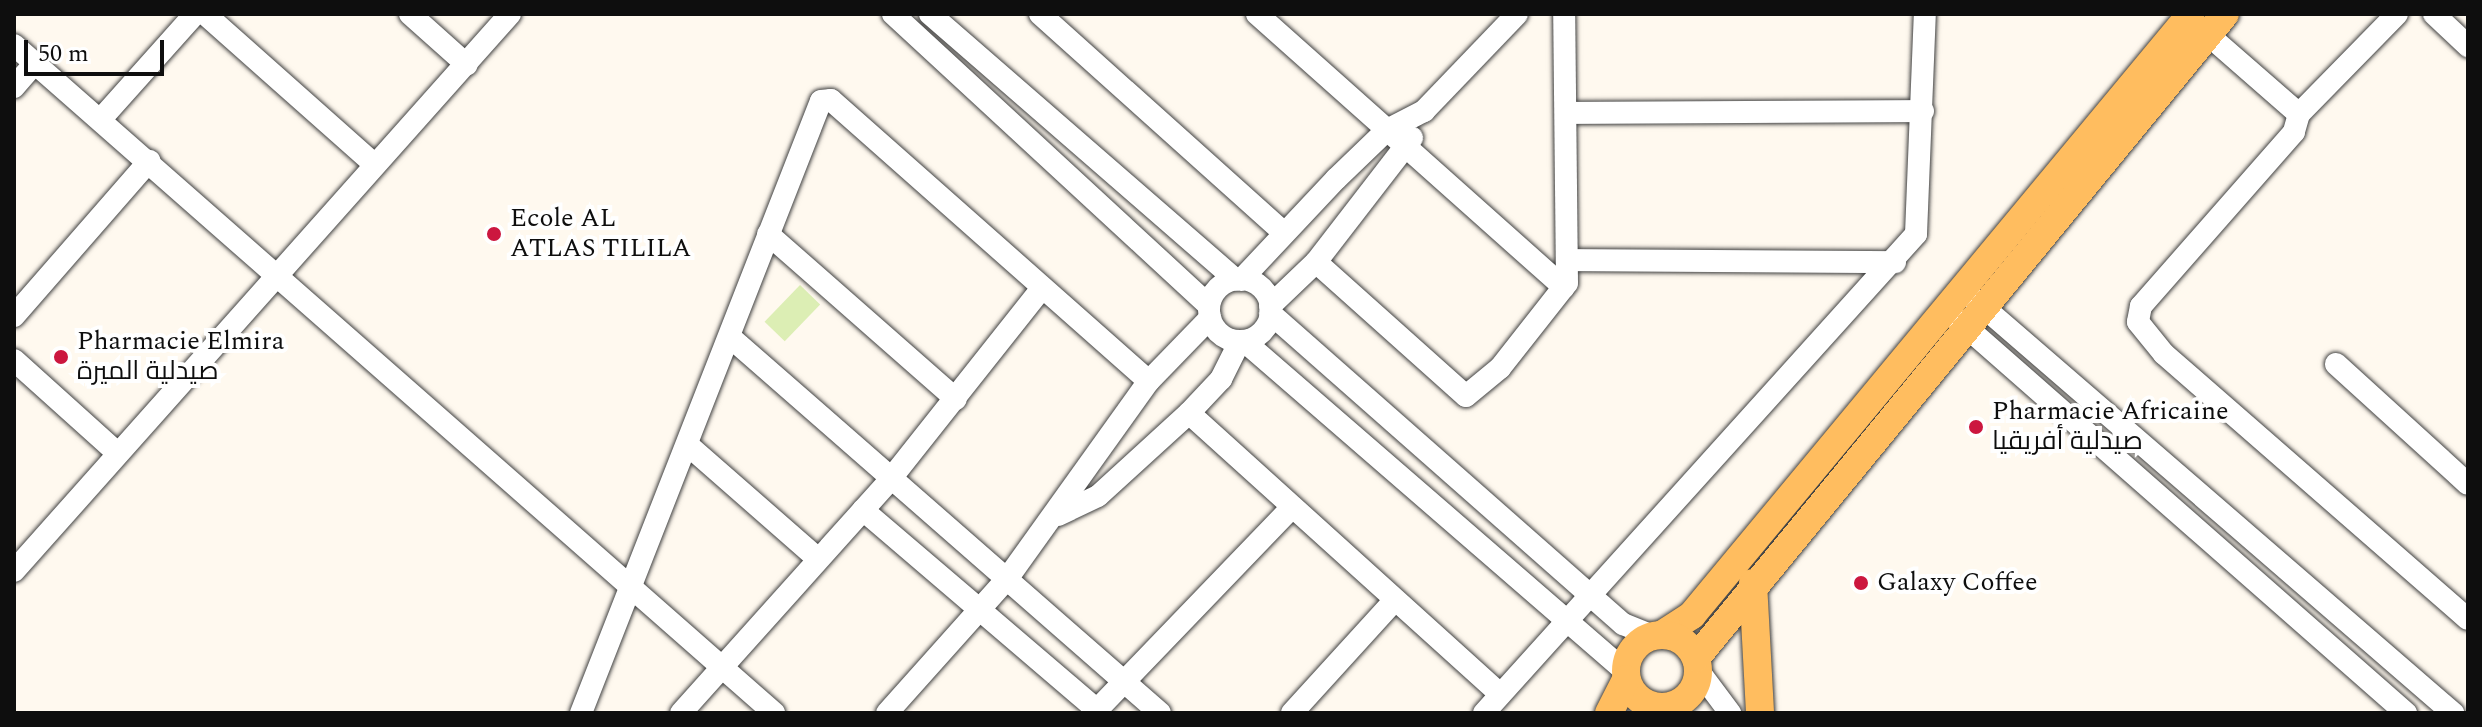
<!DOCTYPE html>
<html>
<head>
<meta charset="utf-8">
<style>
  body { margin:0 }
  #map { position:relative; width:2482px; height:727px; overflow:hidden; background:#fff9ef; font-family:Spectral,Cairo,serif }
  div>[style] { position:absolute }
  .green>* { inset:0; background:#dceeb4; transform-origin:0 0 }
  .roads { filter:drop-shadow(0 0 2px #414141) drop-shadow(0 0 2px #414141) }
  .minor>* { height:22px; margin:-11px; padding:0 11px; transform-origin:11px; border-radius:11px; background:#fff }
  .minor>.ring { margin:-11px; padding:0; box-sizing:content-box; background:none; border:22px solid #fff; border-radius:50% }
  .major>* { height:28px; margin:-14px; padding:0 14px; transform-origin:14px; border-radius:14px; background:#ffbd5f }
  .major>.ring { margin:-14px; padding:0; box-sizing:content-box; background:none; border:28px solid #ffbd5f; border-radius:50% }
  .dots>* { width:22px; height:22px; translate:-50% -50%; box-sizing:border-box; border:4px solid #fff; border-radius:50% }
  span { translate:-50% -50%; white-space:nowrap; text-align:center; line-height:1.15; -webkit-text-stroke:8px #fff; paint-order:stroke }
  .poi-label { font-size:26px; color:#0e0e0e }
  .left { translate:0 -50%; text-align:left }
  .frame { position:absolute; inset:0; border:16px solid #0e0e0e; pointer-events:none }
  .scale { position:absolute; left:24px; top:40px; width:140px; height:36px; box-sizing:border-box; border:4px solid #0e0e0e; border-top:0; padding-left:10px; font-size:24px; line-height:28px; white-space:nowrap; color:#0e0e0e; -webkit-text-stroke:6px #fff; paint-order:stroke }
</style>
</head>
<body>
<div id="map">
  <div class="green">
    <div style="left:800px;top:285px;width:28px;height:51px;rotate:44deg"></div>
  </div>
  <div class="roads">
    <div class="minor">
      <div style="left:205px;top:14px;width:225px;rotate:41.6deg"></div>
      <div style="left:410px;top:14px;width:76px;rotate:41.8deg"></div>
      <div style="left:893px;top:14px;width:430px;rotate:42.7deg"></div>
      <div style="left:930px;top:14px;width:405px;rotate:41deg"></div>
      <div style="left:1040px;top:14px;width:328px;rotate:41.9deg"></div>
      <div style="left:1257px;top:14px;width:411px;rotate:41.7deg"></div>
      <div style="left:2434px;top:14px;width:47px;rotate:43.3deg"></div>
      <div style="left:2198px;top:26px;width:134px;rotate:41.1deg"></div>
      <div style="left:2299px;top:114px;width:140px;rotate:-45.6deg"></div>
      <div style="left:14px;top:45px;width:1012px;rotate:41.31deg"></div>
      <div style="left:14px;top:87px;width:32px;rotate:-49deg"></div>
      <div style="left:1567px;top:113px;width:356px;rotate:-0.3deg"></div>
      <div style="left:2299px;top:114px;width:19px;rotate:106deg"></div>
      <div style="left:2294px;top:132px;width:232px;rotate:131.3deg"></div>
      <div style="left:2141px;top:306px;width:16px;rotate:101deg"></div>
      <div style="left:2138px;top:322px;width:41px;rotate:50.9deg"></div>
      <div style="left:2164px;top:354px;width:403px;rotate:41.1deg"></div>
      <div style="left:101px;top:119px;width:141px;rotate:-48.2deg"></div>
      <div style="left:768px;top:234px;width:250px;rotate:41.3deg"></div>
      <div style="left:1568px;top:260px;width:327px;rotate:0.4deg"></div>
      <div style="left:1316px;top:262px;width:201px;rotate:41.8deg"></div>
      <div style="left:1466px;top:396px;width:44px;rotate:-39.5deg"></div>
      <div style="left:1500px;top:368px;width:108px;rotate:-51.8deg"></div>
      <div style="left:1567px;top:283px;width:269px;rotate:-90.6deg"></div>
      <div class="ring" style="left:1209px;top:279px;width:40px;height:40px"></div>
      <div style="left:1241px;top:280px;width:139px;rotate:-46.8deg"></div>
      <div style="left:1336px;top:179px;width:71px;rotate:-43.9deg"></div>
      <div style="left:1387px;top:130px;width:42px;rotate:-27.2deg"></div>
      <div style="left:1424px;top:111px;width:134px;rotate:-46.2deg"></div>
      <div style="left:1973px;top:298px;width:635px;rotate:40.85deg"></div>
      <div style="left:1270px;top:306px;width:64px;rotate:-43.7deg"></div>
      <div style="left:1316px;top:262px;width:157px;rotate:-52.3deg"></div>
      <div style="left:1270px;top:313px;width:470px;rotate:41.4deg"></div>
      <div style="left:1623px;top:624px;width:32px;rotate:22deg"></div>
      <div style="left:14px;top:316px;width:206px;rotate:-48.9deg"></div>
      <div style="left:1956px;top:318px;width:599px;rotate:41.28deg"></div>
      <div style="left:730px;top:337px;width:571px;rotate:41.17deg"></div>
      <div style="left:1244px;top:341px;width:504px;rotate:40.9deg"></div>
      <div style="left:14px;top:360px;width:137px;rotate:42deg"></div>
      <div style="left:2336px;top:364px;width:178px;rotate:42.3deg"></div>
      <div style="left:1189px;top:413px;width:419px;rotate:42.1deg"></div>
      <div style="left:689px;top:446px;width:171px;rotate:41.2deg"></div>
      <div style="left:863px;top:510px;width:308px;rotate:40.5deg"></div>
      <div style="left:1058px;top:515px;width:44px;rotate:-25.4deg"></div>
      <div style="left:1098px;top:496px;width:123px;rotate:-42.4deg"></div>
      <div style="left:1189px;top:413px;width:47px;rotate:-46.7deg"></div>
      <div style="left:1221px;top:379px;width:42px;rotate:-63.4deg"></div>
      <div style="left:14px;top:571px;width:746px;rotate:-48.32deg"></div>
      <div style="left:1698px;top:670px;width:54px;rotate:53.3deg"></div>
      <div style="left:1671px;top:706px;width:11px;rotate:41deg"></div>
      <div style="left:581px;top:713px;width:657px;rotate:-68.59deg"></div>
      <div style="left:821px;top:101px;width:10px;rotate:-6deg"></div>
      <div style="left:831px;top:100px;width:424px;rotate:41.5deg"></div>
      <div style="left:681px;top:713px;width:312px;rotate:-48.1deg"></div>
      <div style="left:889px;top:481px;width:246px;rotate:-51.6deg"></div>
      <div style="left:887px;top:713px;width:180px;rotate:-48.2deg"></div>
      <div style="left:1007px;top:579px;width:244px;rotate:-54.4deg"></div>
      <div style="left:1149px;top:381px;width:88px;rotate:-45.9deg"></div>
      <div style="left:1094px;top:713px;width:286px;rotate:-46.1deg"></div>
      <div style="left:1292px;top:713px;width:153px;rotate:-47.7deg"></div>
      <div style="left:1484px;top:713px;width:645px;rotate:-47.95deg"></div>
      <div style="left:1916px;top:234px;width:220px;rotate:-87.7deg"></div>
    </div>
    <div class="major">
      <div style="left:1753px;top:583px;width:130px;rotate:86.9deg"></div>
      <div style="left:1663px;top:634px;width:35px;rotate:-33deg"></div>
      <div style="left:1692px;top:615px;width:781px;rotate:-50.3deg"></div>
      <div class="ring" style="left:1626px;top:635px;width:44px;height:44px"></div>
      <div style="left:1696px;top:658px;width:833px;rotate:-50.6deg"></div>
      <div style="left:1609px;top:713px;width:38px;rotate:-63deg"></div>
    </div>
  </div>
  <div class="dots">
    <div style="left:494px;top:234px;background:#cc173f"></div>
    <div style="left:61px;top:357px;background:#cc173f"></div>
    <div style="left:1976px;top:427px;background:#cc173f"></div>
    <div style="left:1861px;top:583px;background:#cc173f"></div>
  </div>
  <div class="poi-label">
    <span class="left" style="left:510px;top:234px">Ecole AL<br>ATLAS TILILA</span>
    <span class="left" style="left:77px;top:357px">Pharmacie Elmira<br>صيدلية الميرة</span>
    <span class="left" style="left:1992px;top:427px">Pharmacie Africaine<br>صيدلية أفريقيا</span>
    <span class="left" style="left:1877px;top:583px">Galaxy Coffee</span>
  </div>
  <div class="frame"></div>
  <div class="scale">50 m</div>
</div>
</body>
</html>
